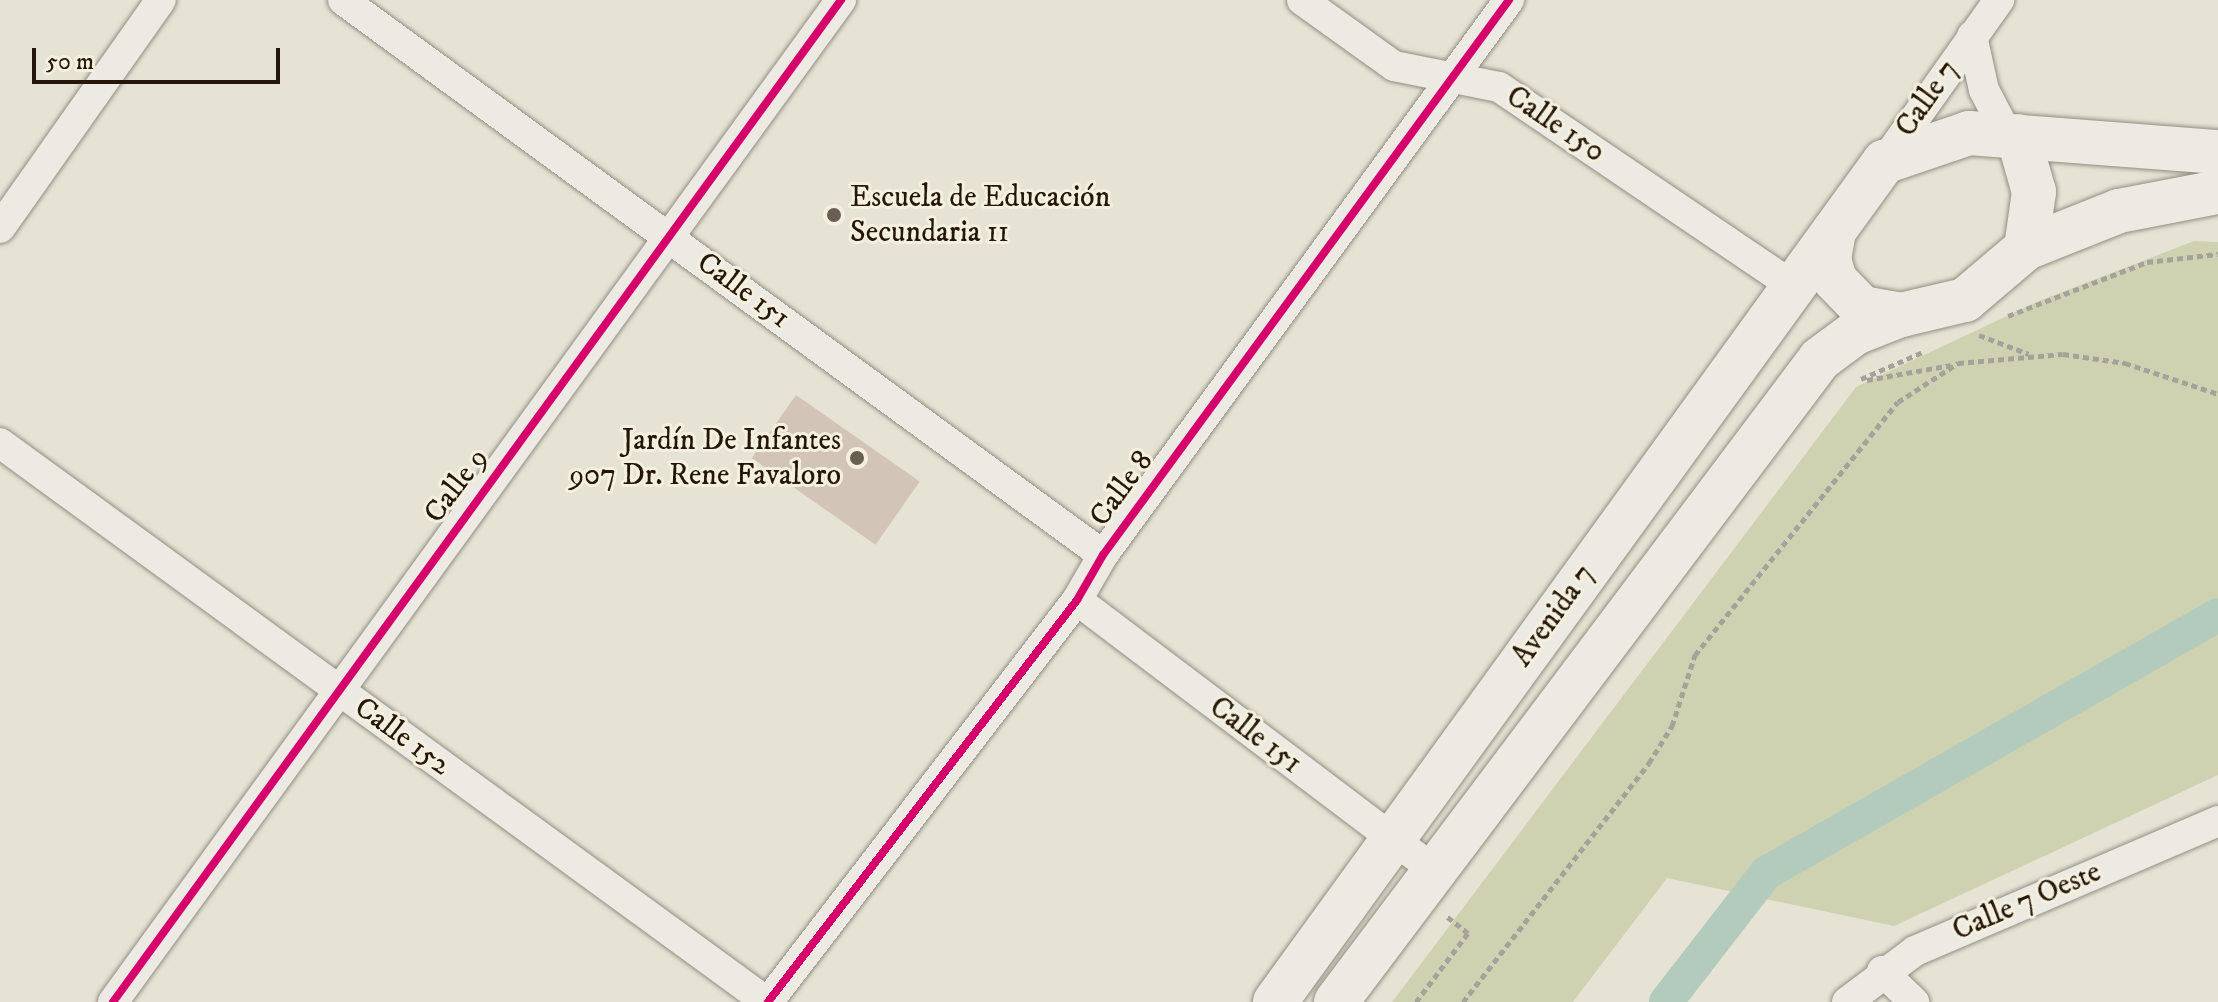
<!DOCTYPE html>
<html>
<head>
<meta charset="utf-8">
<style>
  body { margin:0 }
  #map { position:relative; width:2218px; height:1002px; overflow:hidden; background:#e6e3d4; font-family:"IM FELL DW Pica",serif }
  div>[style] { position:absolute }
  .green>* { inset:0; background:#cfd2b1 }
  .canal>* { height:34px; margin:-17px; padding:0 17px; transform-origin:17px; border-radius:17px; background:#b2cbbc }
  .building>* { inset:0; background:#d2c4b7; transform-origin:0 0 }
  .path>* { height:5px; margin-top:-2.5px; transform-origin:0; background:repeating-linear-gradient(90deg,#a5a29b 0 6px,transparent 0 10px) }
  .roads { filter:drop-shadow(0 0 2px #928e84) drop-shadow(0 0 2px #928e84) }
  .minor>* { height:30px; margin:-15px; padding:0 15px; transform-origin:15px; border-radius:15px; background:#eceae2 }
  .secondary>* { height:44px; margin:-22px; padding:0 22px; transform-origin:22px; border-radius:22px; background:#eceae2 }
  .cycleway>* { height:8px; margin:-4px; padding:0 4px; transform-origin:4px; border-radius:4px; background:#d6006c }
  .dots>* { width:22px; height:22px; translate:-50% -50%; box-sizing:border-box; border:4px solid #f4efde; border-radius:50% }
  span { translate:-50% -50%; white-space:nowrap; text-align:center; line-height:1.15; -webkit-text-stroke:6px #f4efde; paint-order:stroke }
  .street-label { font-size:30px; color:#24170a }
  .poi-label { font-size:30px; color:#24170a }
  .left { translate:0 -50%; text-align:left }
  .right { translate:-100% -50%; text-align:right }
  .scale { position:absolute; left:32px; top:48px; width:248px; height:36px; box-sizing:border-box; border:4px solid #24170a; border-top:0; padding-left:10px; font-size:24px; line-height:28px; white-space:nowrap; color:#24170a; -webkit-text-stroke:6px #f4efde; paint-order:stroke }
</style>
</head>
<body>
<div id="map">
  <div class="green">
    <div style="clip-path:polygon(2194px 241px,2218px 242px,2218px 775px,1894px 926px,1667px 878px,1573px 1002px,1392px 1002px,1856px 387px,2039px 301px)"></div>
  </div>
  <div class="canal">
    <div style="left:1666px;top:1002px;width:163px;rotate:-52.2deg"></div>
    <div style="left:1766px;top:873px;width:520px;rotate:-29.72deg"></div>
  </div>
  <div class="building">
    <div style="left:796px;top:395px;width:151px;height:77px;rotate:35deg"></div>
  </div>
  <div class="path">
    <div style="left:2008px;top:316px;width:149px;rotate:-21.2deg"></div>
    <div style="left:2147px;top:262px;width:71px;rotate:-6.4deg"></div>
    <div style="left:1979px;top:335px;width:53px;rotate:20.8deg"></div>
    <div style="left:1861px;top:379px;width:70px;rotate:-23.6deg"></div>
    <div style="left:1867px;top:380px;width:85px;rotate:-10.1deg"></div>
    <div style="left:1416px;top:1002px;width:86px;rotate:-53deg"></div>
    <div style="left:1468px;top:933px;width:29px;rotate:-142deg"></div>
    <div style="left:1463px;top:1002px;width:303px;rotate:-52.1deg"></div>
    <div style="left:1649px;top:763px;width:44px;rotate:-58.1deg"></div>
    <div style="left:1672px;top:726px;width:75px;rotate:-72.1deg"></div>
    <div style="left:1695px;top:655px;width:324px;rotate:-51.3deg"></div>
    <div style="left:1898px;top:402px;width:72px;rotate:-33deg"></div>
    <div style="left:1958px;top:363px;width:105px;rotate:-4.9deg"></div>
    <div style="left:2063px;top:354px;width:63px;rotate:8.3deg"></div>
    <div style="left:2125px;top:363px;width:98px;rotate:18.4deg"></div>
  </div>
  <div class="roads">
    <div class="minor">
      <div style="left:343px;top:0;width:941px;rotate:36.14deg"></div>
      <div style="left:1302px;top:0;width:113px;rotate:35.7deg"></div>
      <div style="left:1394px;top:66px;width:107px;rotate:11.3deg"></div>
      <div style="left:1499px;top:87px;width:355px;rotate:34.1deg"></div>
      <div style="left:1972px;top:36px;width:55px;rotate:77.5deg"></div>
      <div style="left:1984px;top:90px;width:50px;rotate:62.4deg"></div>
      <div style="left:1884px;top:162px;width:199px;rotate:-54.6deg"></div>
      <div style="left:0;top:228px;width:279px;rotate:-54.8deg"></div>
      <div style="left:0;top:443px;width:949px;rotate:36.09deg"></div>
      <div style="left:1077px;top:600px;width:446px;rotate:37.1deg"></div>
      <div style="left:1882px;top:971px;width:45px;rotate:44.1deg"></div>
      <div style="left:113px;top:1002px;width:1239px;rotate:-54deg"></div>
      <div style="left:768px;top:1002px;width:507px;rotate:-52.45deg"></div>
      <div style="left:1077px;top:600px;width:52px;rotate:-60deg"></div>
      <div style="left:1103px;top:555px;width:688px;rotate:-53.81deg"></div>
      <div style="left:1847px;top:1002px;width:85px;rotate:-36.9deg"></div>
      <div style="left:1915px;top:951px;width:330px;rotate:-23.2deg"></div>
    </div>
    <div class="secondary">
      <div style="left:1834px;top:231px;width:28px;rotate:100deg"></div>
      <div style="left:1829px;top:259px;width:22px;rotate:74deg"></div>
      <div style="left:1835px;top:280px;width:39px;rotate:46deg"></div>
      <div style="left:1862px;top:308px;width:40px;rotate:10deg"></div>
      <div style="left:1901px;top:315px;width:66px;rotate:-13.2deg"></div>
      <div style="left:1965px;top:300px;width:80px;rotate:-40.4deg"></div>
      <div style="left:2026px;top:248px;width:57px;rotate:-81.9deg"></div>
      <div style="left:2034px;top:192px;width:58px;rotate:-105.9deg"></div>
      <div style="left:2026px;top:248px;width:100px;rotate:-21.7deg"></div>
      <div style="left:2119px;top:211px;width:101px;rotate:-10.9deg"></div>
      <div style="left:1275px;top:1002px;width:1038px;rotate:-54.06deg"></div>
      <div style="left:1884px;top:162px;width:90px;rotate:-18.8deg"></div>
      <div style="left:1969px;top:133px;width:250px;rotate:4.4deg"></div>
      <div style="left:1336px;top:1002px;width:805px;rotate:-53.03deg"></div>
      <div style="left:1820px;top:359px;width:44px;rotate:-36.6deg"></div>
      <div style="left:1855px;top:333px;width:49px;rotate:-21.4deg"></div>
    </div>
  </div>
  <div class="cycleway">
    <div style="left:113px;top:1002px;width:1239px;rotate:-54deg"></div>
    <div style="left:768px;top:1002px;width:507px;rotate:-52.45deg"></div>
    <div style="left:1077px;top:600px;width:52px;rotate:-60deg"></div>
    <div style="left:1103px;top:555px;width:688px;rotate:-53.81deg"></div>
  </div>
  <div class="dots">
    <div style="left:834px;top:215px;background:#685e51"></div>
    <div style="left:857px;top:458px;background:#685e51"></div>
  </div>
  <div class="street-label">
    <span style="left:1928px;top:99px;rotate:-55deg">Calle 7</span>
    <span style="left:1555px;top:125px;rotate:34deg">Calle 150</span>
    <span style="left:743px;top:291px;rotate:36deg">Calle 151</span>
    <span style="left:457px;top:486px;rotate:-53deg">Calle 9</span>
    <span style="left:1122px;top:489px;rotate:-54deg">Calle 8</span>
    <span style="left:1554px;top:616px;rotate:-54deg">Avenida 7</span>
    <span style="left:1255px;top:736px;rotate:37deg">Calle 151</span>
    <span style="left:402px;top:737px;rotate:36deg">Calle 152</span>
    <span style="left:2027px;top:902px;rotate:-23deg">Calle 7 Oeste</span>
  </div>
  <div class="poi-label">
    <span class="left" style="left:850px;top:215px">Escuela de Educación<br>Secundaria 11</span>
    <span class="right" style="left:841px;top:458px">Jardín De Infantes<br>907 Dr. Rene Favaloro</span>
  </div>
  <div class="scale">50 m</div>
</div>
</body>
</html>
